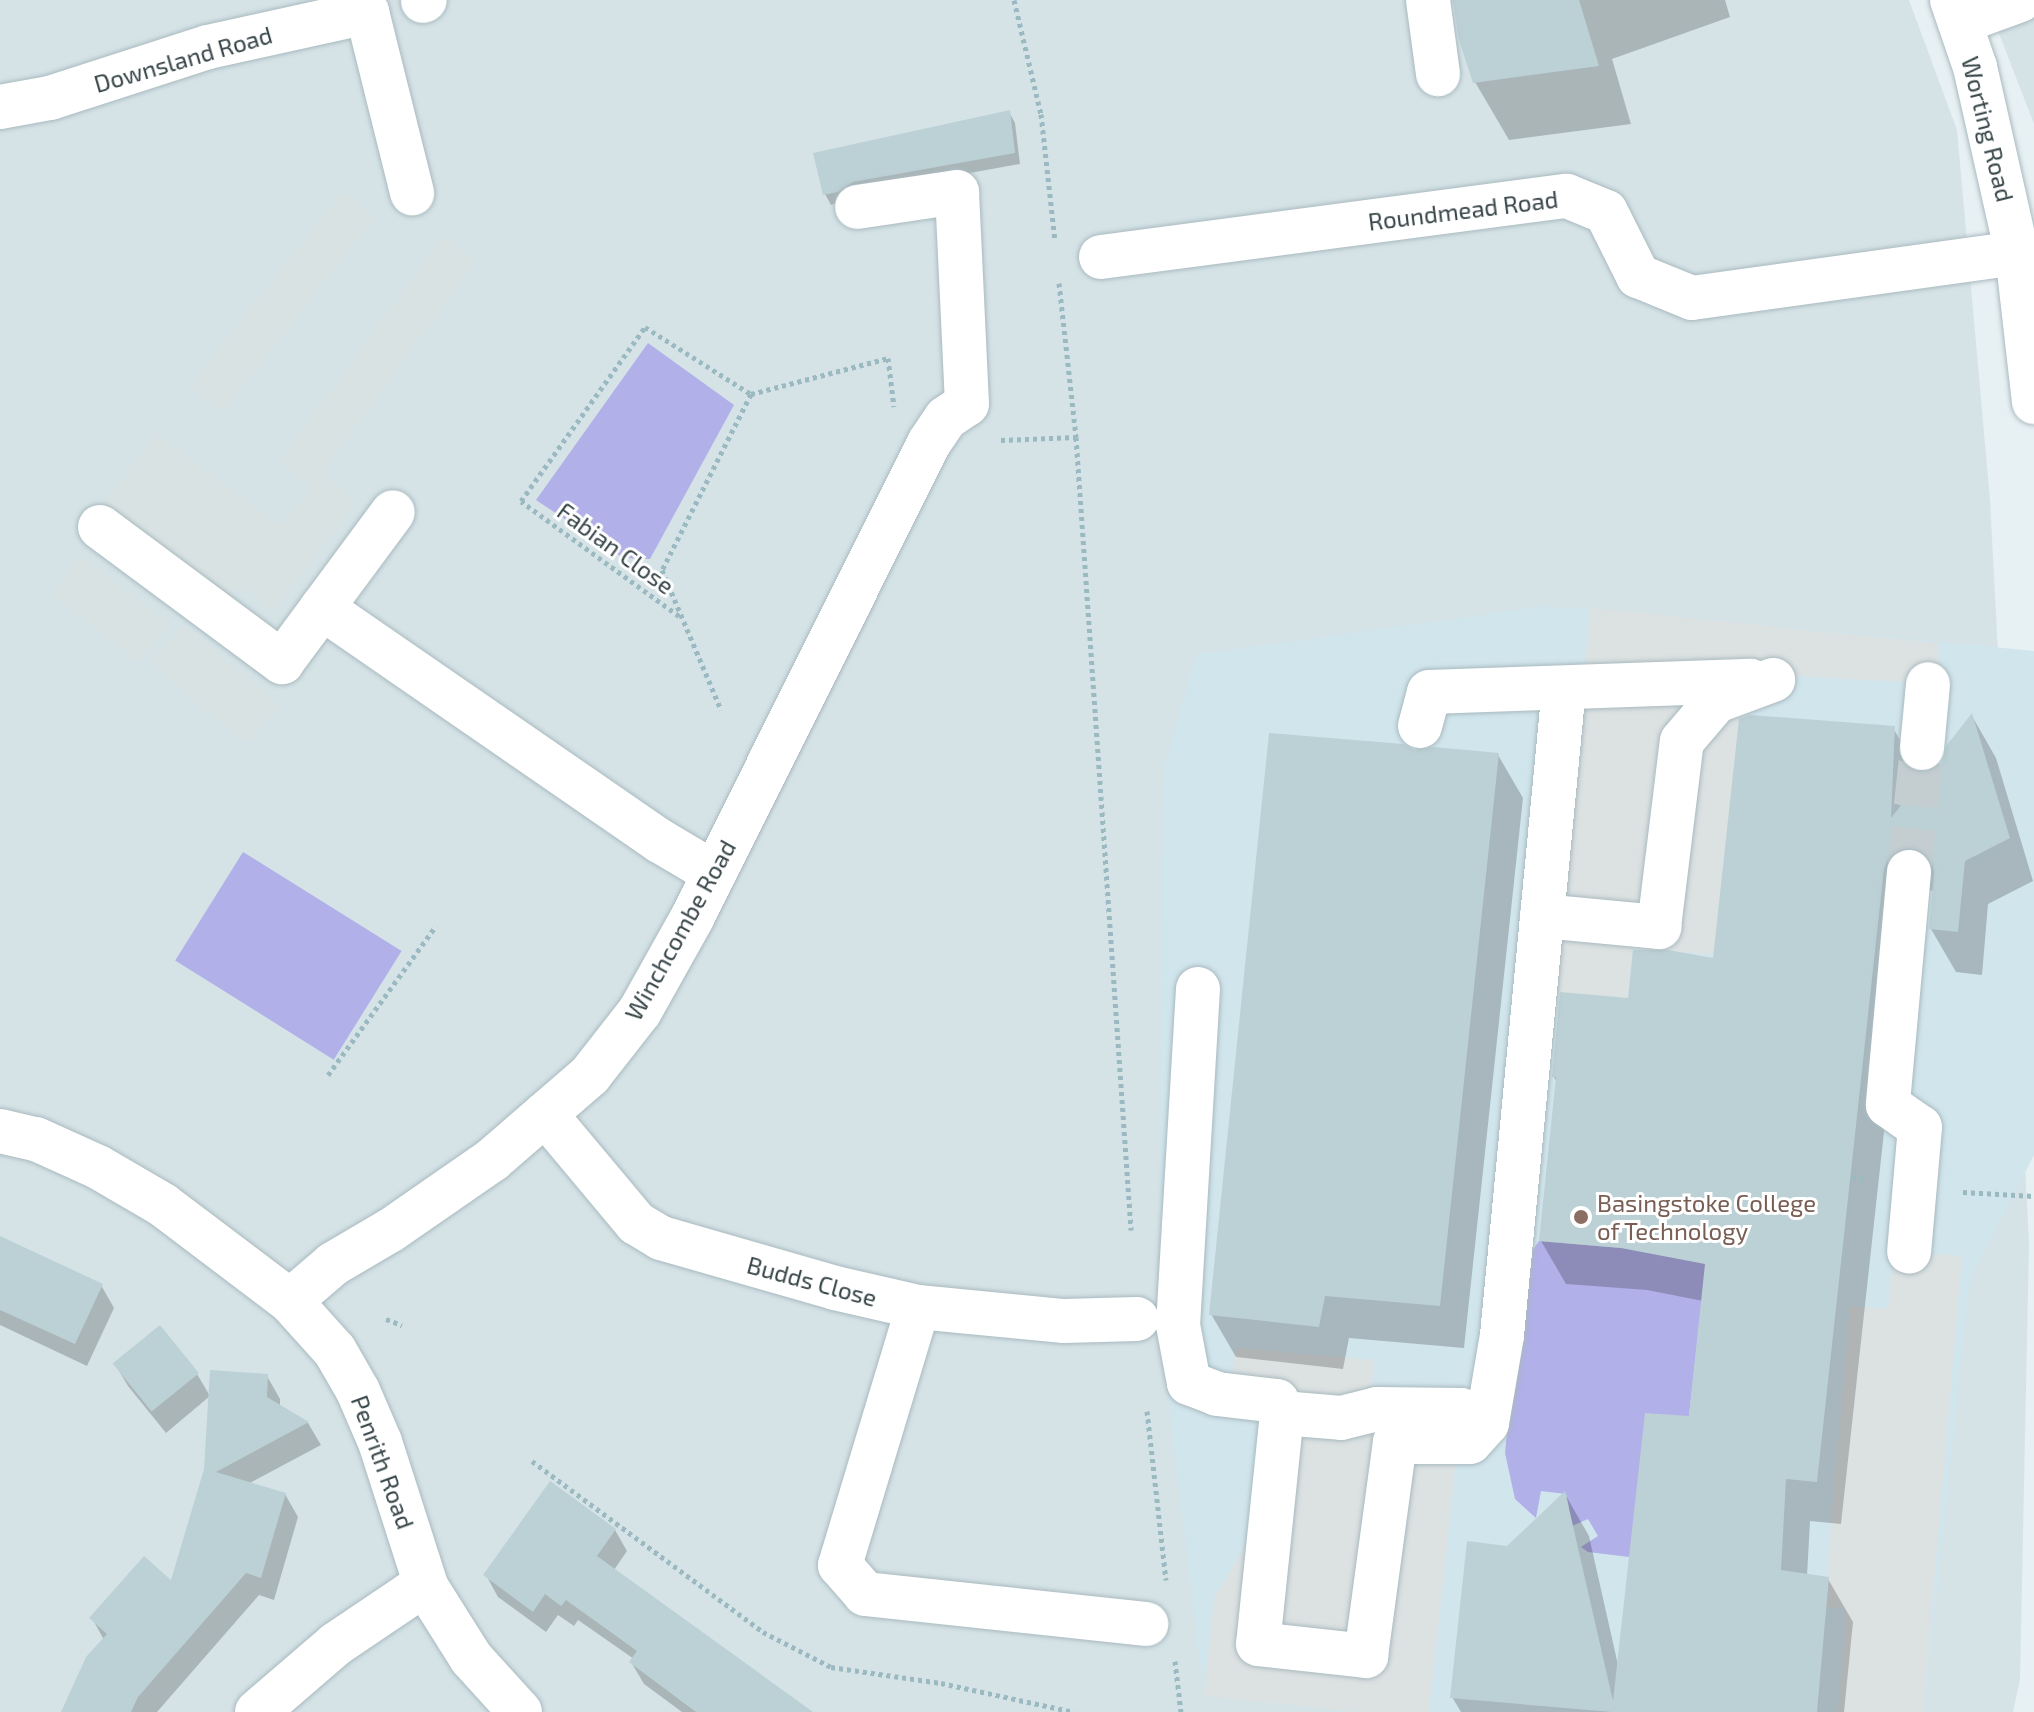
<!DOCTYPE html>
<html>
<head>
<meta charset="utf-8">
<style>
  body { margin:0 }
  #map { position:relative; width:2034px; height:1712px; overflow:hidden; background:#e7f0f3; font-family:"Exo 2",sans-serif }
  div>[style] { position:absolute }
  .residential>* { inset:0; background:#d5e3e7 }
  .industrial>* { inset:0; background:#d9e2e3; transform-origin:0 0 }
  .education>* { inset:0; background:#d1e5ed }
  .green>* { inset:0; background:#b1b0e8; transform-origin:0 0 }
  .parking>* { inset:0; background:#dce1e2 }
  .shadow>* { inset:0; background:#0003 }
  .building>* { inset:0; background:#bcd1d5; transform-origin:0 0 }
  .minor-tunnel>* { height:44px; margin-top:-22px; transform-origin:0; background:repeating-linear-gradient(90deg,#c4ced1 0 44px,transparent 0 66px) }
  .path>* { height:5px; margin-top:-2.5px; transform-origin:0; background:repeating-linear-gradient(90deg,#9bb9c1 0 4px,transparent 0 8px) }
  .roads { filter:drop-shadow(0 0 2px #a9babf) drop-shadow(0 0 2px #a9babf) }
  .minor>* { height:44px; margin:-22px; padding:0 22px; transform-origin:22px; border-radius:22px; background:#fff }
  .dots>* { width:22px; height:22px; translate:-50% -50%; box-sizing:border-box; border:4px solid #fff; border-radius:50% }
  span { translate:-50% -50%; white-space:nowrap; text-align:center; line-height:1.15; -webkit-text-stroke:6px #fff; paint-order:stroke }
  .street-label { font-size:24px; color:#364447 }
  .education-label { font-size:24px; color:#785e54 }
  .left { translate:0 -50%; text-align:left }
</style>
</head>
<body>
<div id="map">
  <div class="residential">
    <div style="clip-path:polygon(0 0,1909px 0,1957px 130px,1990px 500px,2029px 1243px,2020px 1679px,2013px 1712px,0 1712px)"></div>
    <div style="clip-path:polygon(1986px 0,2034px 0,2034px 124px)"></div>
  </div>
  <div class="industrial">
    <div style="left:342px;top:192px;width:41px;height:247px;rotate:38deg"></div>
    <div style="clip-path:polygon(442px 237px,475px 261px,321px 474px,356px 502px,273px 611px,237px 584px,228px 596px,104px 503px,156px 434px,280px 526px,311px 487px,279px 463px)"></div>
    <div style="left:81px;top:556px;width:111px;height:48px;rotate:38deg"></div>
    <div style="left:183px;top:624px;width:125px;height:51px;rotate:40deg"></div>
  </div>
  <div class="education">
    <div style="clip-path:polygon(1538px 607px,1590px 608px,2034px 651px,2034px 1155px,1970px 1280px,1924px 1712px,1349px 1712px,1204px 1696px,1159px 1323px,1163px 773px,1196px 655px)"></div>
  </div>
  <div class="green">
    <div style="clip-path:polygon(648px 343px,734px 405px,650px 559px,623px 558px,536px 500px)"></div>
    <div style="left:243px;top:852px;width:187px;height:128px;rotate:32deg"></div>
    <div style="clip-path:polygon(1712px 1209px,1689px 1416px,1654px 1560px,1588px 1552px,1581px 1547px,1598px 1536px,1588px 1519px,1572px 1526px,1562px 1525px,1569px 1507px,1566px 1494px,1541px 1491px,1536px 1518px,1515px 1499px,1505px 1453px,1515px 1348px,1532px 1251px,1539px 1241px,1621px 1248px)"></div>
  </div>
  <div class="parking">
    <div style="clip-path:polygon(1590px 608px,1938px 643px,1939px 684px,1743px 673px,1718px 955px,1632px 948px,1628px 999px,1557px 993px)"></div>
    <div style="clip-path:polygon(1893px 1250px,1962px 1256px,1923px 1712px,1838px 1712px,1846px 1609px,1824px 1607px,1850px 1306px,1888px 1309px)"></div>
    <div style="clip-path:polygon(1235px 1348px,1374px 1360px,1372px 1386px,1456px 1461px,1429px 1712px,1355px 1712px,1204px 1696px,1214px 1598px,1265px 1514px,1275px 1407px,1231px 1402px)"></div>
  </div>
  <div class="shadow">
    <div style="clip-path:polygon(1453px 0,1725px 0,1730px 17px,1612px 59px,1631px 124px,1509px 140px,1475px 82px)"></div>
    <div style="clip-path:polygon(1009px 112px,1015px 123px,1020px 164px,860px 193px,831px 205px,825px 194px)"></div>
    <div style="clip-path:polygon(1972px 716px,1996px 758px,2033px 881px,1988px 904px,1982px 975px,1956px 972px,1931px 929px,1934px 890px,1924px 892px,1908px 913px,1841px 1524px,1810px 1521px,1807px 1576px,1828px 1579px,1853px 1622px,1844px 1712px,1461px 1712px,1452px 1697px,1508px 1548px,1565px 1494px,1589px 1536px,1618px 1665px,1690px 1418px,1703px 1301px,1647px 1290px,1566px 1284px,1541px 1241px,1558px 1084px,1554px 1077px,1630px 1001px,1715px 960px,1893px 728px,1918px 771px,1918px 787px,1944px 764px)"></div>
    <div style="clip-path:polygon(1414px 752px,1498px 755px,1523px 798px,1464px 1348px,1349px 1338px,1343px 1369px,1236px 1357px,1211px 1314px)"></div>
    <div style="clip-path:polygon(0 1239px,101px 1285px,114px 1308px,87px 1366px,0 1325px)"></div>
    <div style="clip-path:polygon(115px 1364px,197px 1374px,210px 1396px,166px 1433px,128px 1386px)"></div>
    <div style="clip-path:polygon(267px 1376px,280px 1399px,280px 1407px,308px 1423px,321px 1445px,248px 1484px,285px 1494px,298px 1517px,274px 1600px,259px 1595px,157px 1712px,63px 1712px,104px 1640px,92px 1618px,172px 1584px,206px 1469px)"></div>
    <div style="clip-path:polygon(615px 1530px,627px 1551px,614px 1570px,800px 1712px,682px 1712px,644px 1684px,631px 1662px,634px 1659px,578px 1620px,574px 1626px,558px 1615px,546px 1632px,498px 1597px,486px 1575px)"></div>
  </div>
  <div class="building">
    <div style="clip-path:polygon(1453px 0,1579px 0,1599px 66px,1473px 83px,1459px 40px)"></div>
    <div style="clip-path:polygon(1010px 110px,1015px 153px,853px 182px,838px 192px,823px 195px,813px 153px)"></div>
    <div style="clip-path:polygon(1972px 713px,2010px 838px,1965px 861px,1958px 932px,1929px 929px,1934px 873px,1932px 862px,1924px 852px,1912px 847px,1899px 849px,1889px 857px,1884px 869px,1817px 1482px,1786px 1479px,1781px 1570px,1829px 1577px,1817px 1712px,1612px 1712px,1450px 1698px,1467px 1541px,1507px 1546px,1565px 1491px,1613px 1701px,1645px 1413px,1689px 1416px,1705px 1264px,1621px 1248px,1539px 1241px,1556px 1077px,1552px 1077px,1560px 992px,1628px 998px,1633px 950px,1668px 950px,1713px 958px,1739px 719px,1750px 715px,1895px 726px,1891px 818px,1927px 772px,1942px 763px,1947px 745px)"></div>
    <div style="clip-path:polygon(1269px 733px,1403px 744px,1414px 750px,1433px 747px,1499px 753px,1440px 1306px,1325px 1296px,1319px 1327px,1209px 1315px)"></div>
    <div style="clip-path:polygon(0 1236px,103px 1284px,75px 1344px,0 1310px)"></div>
    <div style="left:160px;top:1325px;width:62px;height:61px;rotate:51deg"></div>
    <div style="clip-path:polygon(210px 1370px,268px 1374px,267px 1397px,309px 1422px,216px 1472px,286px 1493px,261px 1578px,246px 1573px,138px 1697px,131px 1712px,61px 1712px,86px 1657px,107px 1634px,89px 1618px,144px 1556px,171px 1580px,204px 1469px)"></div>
    <div style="clip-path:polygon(550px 1481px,616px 1529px,597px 1556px,813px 1712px,696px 1712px,629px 1662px,637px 1651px,566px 1600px,561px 1606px,545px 1594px,533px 1612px,483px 1575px)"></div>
  </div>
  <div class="minor-tunnel">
    <div style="left:1909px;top:872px;width:125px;rotate:-84deg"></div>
  </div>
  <div class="path">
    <div style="left:1014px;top:0;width:117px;rotate:76.7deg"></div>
    <div style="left:1041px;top:114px;width:128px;rotate:83.7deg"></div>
    <div style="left:1059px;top:283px;width:155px;rotate:83.7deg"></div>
    <div style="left:1076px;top:437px;width:795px;rotate:86.03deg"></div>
    <div style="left:751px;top:394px;width:142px;rotate:-14.7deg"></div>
    <div style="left:888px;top:358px;width:49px;rotate:83deg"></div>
    <div style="left:1001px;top:440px;width:75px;rotate:-2.3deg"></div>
    <div style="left:679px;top:616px;width:195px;rotate:-144deg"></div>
    <div style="left:521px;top:501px;width:214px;rotate:-54.5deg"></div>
    <div style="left:645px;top:327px;width:125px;rotate:32.3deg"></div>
    <div style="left:751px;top:394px;width:197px;rotate:116.8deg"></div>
    <div style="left:662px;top:570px;width:152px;rotate:67.1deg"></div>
    <div style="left:328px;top:1075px;width:184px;rotate:-54.1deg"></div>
    <div style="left:1852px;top:1177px;width:14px;rotate:8deg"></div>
    <div style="left:1963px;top:1192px;width:71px;rotate:3.2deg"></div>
    <div style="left:386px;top:1319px;width:17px;rotate:21deg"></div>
    <div style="left:1147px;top:1411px;width:170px;rotate:83.6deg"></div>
    <div style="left:532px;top:1461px;width:287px;rotate:36.5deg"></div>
    <div style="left:763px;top:1632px;width:76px;rotate:27.2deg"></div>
    <div style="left:831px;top:1667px;width:111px;rotate:8.3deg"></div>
    <div style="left:941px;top:1683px;width:136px;rotate:12.3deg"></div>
    <div style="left:1175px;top:1661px;width:51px;rotate:83.3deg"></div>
  </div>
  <div class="roads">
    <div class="minor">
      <div style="left:1428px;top:0;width:75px;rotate:82.3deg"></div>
      <div style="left:1952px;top:0;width:71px;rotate:71.1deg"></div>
      <div style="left:1975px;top:67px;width:191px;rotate:77.3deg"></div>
      <div style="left:2017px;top:253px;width:150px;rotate:83.5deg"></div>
      <div style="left:423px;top:1px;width:2px;rotate:-27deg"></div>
      <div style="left:1960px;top:22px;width:64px;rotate:-20.1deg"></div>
      <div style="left:0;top:107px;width:51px;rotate:-10.2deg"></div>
      <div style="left:50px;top:98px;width:166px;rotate:-17.9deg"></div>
      <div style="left:208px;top:47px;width:163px;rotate:-12.4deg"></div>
      <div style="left:367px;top:12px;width:187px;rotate:76deg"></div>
      <div style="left:1101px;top:257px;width:470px;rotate:-7.5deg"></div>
      <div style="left:1567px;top:196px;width:42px;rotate:22.3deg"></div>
      <div style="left:1606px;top:212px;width:72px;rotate:63.4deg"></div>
      <div style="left:1638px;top:276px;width:58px;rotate:22.2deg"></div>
      <div style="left:1692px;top:298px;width:328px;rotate:-7.9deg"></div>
      <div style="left:100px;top:527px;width:227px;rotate:36.6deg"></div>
      <div style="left:282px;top:662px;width:67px;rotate:-53.5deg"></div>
      <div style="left:322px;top:608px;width:411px;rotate:34.6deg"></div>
      <div style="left:660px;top:841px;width:63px;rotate:30.7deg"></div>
      <div style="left:322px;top:608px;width:119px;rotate:-53.5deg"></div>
      <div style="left:1420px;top:726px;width:35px;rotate:-75deg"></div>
      <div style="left:1429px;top:692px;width:322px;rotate:-2deg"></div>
      <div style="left:1922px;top:748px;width:64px;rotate:-84.6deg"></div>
      <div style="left:1909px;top:872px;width:234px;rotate:95.2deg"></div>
      <div style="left:1888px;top:1105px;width:39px;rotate:35deg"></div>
      <div style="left:1920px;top:1127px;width:125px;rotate:95deg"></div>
      <div style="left:1542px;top:916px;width:118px;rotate:5.4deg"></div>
      <div style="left:1659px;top:927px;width:187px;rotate:-83deg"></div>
      <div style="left:1682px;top:741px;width:52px;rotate:-49.6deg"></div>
      <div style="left:1716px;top:701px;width:61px;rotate:-20.2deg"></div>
      <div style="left:1198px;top:989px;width:337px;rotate:93.4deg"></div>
      <div style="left:1178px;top:1325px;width:59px;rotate:79.3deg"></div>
      <div style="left:1189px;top:1383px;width:30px;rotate:21deg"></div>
      <div style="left:1217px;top:1394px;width:60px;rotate:6.7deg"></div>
      <div style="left:1277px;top:1401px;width:13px;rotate:67deg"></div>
      <div style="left:1282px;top:1413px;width:232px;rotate:95.9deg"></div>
      <div style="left:1258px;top:1644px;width:109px;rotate:6.3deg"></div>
      <div style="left:1366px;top:1656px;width:216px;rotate:-82.3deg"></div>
      <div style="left:1395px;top:1442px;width:75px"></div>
      <div style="left:1470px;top:1442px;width:25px;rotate:-48deg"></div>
      <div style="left:1487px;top:1423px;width:89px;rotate:-80.3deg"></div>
      <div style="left:1502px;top:1335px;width:650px;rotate:-84.53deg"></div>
      <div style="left:545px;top:1114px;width:142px;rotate:50.1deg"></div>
      <div style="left:636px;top:1223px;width:29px;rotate:31deg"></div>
      <div style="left:661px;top:1238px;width:181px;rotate:16deg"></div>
      <div style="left:835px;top:1288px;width:85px;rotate:12.9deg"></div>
      <div style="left:918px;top:1307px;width:147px;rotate:5.5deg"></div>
      <div style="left:1064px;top:1321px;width:73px;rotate:-1.6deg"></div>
      <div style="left:0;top:1131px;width:37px;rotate:13deg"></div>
      <div style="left:36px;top:1139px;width:68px;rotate:24.3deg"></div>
      <div style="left:98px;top:1167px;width:75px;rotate:30.3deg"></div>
      <div style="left:163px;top:1205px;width:159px;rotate:37.1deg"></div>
      <div style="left:290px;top:1301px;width:67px;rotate:48deg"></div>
      <div style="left:335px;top:1351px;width:46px;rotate:60.1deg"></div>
      <div style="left:358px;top:1391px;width:56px;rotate:66.7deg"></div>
      <div style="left:380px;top:1442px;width:153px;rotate:72.2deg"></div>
      <div style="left:427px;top:1588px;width:83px;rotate:57.8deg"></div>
      <div style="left:471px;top:1658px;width:73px;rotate:47.8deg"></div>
      <div style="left:290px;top:1301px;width:57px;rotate:-40.7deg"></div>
      <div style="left:333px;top:1264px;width:67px;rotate:-30.4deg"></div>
      <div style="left:391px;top:1230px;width:123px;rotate:-34.7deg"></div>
      <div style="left:492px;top:1160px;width:130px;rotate:-40.9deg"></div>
      <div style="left:590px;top:1075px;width:81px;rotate:-52deg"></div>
      <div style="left:640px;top:1011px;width:107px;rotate:-60.8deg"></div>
      <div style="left:692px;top:918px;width:531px;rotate:-63.48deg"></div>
      <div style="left:929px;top:443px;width:30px;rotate:-56deg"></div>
      <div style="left:946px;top:418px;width:25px;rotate:-34deg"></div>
      <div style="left:967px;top:404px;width:212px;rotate:-92.7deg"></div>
      <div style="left:957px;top:192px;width:101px;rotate:171.5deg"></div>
      <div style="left:918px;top:1307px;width:270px;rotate:106.8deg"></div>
      <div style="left:840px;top:1565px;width:38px;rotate:49deg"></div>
      <div style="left:865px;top:1594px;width:283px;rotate:6.1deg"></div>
      <div style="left:1282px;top:1413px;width:59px;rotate:4.8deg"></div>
      <div style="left:1341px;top:1418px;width:37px;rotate:-14deg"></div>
      <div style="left:1377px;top:1409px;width:84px;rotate:0.7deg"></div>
      <div style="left:1461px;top:1410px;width:29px;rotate:27deg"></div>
      <div style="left:257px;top:1712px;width:104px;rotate:-40.7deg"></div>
      <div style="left:336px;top:1644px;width:89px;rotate:-34deg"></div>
      <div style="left:410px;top:1594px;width:18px;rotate:-19deg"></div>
    </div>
  </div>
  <div class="dots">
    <div style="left:1581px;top:1217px;background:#8d6e63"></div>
  </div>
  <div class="street-label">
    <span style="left:183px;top:59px;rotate:-16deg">Downsland Road</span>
    <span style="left:1988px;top:129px;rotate:76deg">Worting Road</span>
    <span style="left:1463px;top:210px;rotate:-7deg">Roundmead Road</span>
    <span style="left:616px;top:548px;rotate:36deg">Fabian Close</span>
    <span style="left:680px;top:930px;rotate:-61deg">Winchcombe Road</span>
    <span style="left:812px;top:1281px;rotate:15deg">Budds Close</span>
    <span style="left:383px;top:1462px;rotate:70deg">Penrith Road</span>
  </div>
  <div class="education-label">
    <span class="left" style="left:1597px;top:1217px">Basingstoke College<br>of Technology</span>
  </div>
</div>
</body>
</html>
